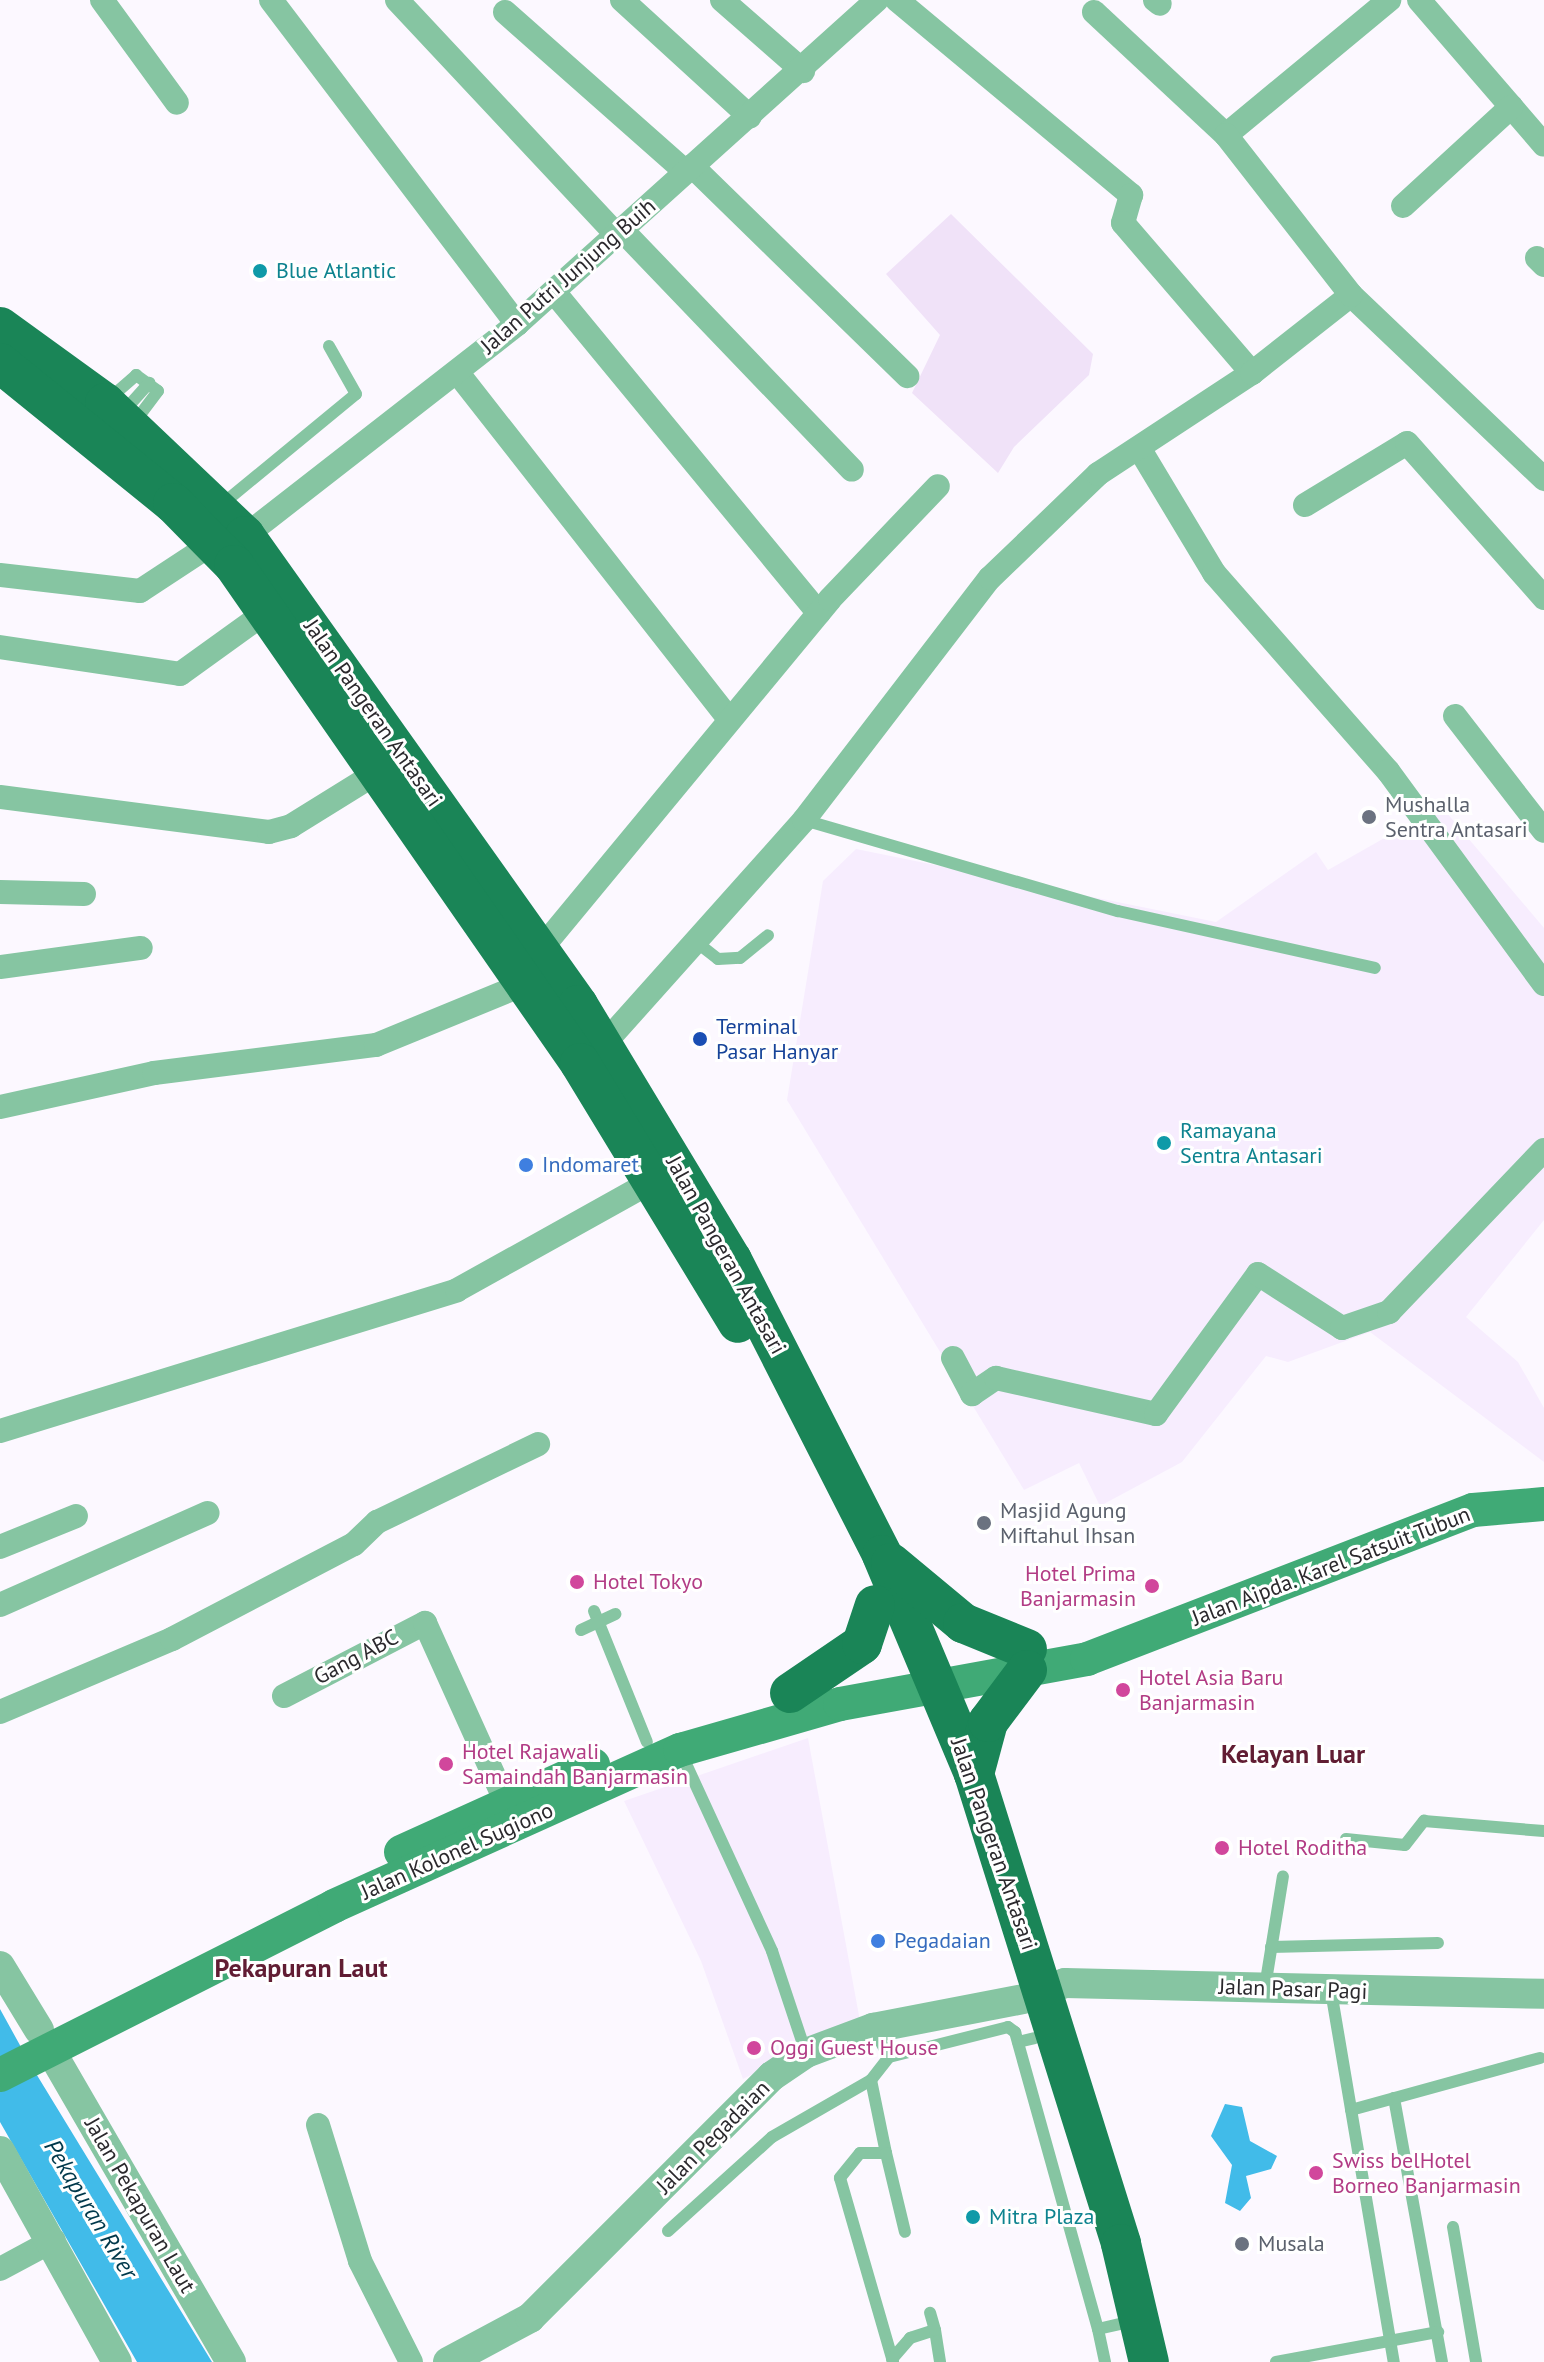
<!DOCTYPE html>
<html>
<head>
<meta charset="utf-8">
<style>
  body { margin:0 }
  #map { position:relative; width:1544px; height:2362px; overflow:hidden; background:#fcf8ff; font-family:"PT Sans",sans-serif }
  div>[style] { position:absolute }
  .built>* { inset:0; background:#f7edfe }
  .green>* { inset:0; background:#f0e2f8 }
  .water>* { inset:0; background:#41bbe9 }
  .service>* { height:12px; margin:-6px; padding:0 6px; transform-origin:6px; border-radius:6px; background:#86c5a2 }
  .minor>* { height:24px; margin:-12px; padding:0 12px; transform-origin:12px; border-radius:12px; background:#86c5a2 }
  .tertiary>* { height:30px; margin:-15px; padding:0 15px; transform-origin:15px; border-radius:15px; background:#86c5a2 }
  .secondary>* { height:34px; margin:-17px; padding:0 17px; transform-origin:17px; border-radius:17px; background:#40aa76 }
  .trunk>* { height:40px; margin:-20px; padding:0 20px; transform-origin:20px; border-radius:20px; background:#1a8557 }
  .dots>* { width:22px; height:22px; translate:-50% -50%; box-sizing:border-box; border:4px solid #fff; border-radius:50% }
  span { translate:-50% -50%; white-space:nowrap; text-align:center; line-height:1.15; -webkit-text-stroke:6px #fff; paint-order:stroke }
  .culture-label { font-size:22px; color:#0d838f }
  .left { translate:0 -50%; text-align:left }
  .street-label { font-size:22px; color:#2b292d }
  .worship-label { font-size:22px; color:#5b616d }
  .transit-label { font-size:22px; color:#164399 }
  .shop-label { font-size:22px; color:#366cbe }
  .hotel-label { font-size:22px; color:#b23c85 }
  .right { translate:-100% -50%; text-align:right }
  .water-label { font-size:24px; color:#00384b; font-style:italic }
  .quarter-label { font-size:26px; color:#611d33; font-weight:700 }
</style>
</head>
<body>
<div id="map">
  <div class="built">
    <div style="clip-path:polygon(1441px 806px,1544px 928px,1544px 1220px,1466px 1317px,1518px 1362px,1544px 1408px,1544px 1462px,1370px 1332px,1288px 1362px,1266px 1356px,1182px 1462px,1100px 1506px,1079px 1463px,1024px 1490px,787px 1100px,823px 881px,856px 849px,1216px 922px,1316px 852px,1328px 870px)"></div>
    <div style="clip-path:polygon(808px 1738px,860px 2021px,743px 2079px,701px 1961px,624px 1801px)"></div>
  </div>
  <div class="green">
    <div style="clip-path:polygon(951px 214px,1093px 354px,1089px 375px,1014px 447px,998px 473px,912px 393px,940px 335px,886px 274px)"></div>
  </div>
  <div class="water">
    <div style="clip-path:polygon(0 2009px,32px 2067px,212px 2362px,137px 2362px,0 2122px)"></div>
    <div style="clip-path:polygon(1225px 2104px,1242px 2107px,1250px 2141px,1277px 2156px,1271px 2169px,1246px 2176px,1251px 2198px,1240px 2211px,1225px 2203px,1232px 2165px,1211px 2136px)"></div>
  </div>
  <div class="service">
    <div style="left:110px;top:398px;width:35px;rotate:-41deg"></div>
    <div style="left:136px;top:375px;width:27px;rotate:36deg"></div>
    <div style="left:158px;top:391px;width:40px;rotate:127deg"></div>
    <div style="left:124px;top:411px;width:38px;rotate:-48deg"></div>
    <div style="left:220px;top:506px;width:176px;rotate:-39.5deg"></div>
    <div style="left:356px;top:394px;width:55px;rotate:-119.4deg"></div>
    <div style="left:804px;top:820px;width:327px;rotate:16.2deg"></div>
    <div style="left:1118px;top:911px;width:263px;rotate:12.5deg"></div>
    <div style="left:695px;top:941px;width:29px;rotate:38deg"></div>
    <div style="left:718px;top:959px;width:22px;rotate:-3deg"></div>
    <div style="left:740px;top:958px;width:36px;rotate:-39deg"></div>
    <div style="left:594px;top:1611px;width:141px;rotate:68deg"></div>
    <div style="left:581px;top:1630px;width:38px;rotate:-25deg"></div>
    <div style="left:681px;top:1753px;width:218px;rotate:65.3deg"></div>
    <div style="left:772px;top:1951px;width:108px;rotate:71.6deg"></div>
    <div style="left:1346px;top:1839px;width:59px;rotate:5.8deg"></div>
    <div style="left:1405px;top:1845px;width:31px;rotate:-52deg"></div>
    <div style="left:1424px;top:1821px;width:120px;rotate:4.8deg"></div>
    <div style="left:1271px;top:1947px;width:167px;rotate:-1.4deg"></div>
    <div style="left:1265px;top:1987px;width:112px;rotate:-80.8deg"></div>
    <div style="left:1331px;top:1991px;width:376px;rotate:80.4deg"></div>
    <div style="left:873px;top:2028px;width:33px;rotate:61deg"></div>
    <div style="left:889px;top:2057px;width:29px;rotate:128deg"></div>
    <div style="left:871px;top:2080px;width:75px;rotate:78.4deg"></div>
    <div style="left:886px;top:2153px;width:26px;rotate:180deg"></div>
    <div style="left:860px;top:2153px;width:32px;rotate:129deg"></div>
    <div style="left:840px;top:2178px;width:191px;rotate:73.9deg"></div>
    <div style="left:1018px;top:2042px;width:17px;rotate:-13deg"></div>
    <div style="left:889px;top:2057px;width:123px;rotate:-14.1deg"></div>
    <div style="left:1008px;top:2027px;width:9px;rotate:36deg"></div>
    <div style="left:1015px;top:2032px;width:308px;rotate:74.4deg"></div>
    <div style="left:1394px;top:2098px;width:268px;rotate:79.7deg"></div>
    <div style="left:1351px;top:2110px;width:196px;rotate:-15.4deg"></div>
    <div style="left:886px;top:2153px;width:81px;rotate:76.5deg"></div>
    <div style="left:1453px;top:2227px;width:137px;rotate:80.3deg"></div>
    <div style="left:668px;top:2231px;width:140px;rotate:-42.1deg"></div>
    <div style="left:772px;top:2137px;width:114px;rotate:-29.9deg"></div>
    <div style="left:935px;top:2330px;width:32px;rotate:81deg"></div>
    <div style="left:892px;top:2359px;width:28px;rotate:-49deg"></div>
    <div style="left:910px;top:2338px;width:26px;rotate:-18deg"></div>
    <div style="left:935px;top:2330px;width:18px;rotate:-106deg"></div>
    <div style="left:1105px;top:2362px;width:34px;rotate:-102deg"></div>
    <div style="left:1098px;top:2329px;width:23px;rotate:-13deg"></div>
    <div style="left:1276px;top:2362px;width:165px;rotate:-10.5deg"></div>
  </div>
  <div class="minor">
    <div style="left:102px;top:0;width:127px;rotate:53.9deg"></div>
    <div style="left:271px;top:0;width:407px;rotate:52.8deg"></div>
    <div style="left:397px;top:0;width:323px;rotate:46.9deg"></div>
    <div style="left:622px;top:0;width:173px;rotate:42.4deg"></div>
    <div style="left:722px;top:0;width:108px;rotate:41.2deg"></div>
    <div style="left:897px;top:0;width:305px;rotate:39.8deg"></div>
    <div style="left:1131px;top:195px;width:29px;rotate:106deg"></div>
    <div style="left:1123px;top:223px;width:198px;rotate:49.3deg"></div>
    <div style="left:1155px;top:0;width:6px;rotate:39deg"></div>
    <div style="left:1419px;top:0;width:191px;rotate:49.2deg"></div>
    <div style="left:505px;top:12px;width:240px;rotate:41.5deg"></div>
    <div style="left:1094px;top:12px;width:180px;rotate:43deg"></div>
    <div style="left:1226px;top:135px;width:212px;rotate:-39.6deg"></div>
    <div style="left:692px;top:166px;width:301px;rotate:44.3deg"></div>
    <div style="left:1403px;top:206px;width:147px;rotate:-42.5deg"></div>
    <div style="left:622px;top:230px;width:332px;rotate:46.2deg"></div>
    <div style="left:1537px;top:258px;width:10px;rotate:45deg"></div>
    <div style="left:554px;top:292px;width:416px;rotate:50.5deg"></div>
    <div style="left:1351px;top:295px;width:267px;rotate:43.6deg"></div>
    <div style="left:457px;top:372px;width:442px;rotate:51.9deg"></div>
    <div style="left:1139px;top:448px;width:146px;rotate:59deg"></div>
    <div style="left:1214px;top:573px;width:264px;rotate:48.7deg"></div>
    <div style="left:1388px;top:771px;width:264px;rotate:53.8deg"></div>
    <div style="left:1305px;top:505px;width:119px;rotate:-31.3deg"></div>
    <div style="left:1407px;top:443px;width:207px;rotate:48.5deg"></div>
    <div style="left:245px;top:536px;width:345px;rotate:-37.9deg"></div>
    <div style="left:517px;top:324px;width:484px;rotate:-42deg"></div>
    <div style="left:0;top:575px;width:141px;rotate:6.5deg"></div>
    <div style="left:140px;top:591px;width:87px;rotate:-33.3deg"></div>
    <div style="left:0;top:647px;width:182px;rotate:8.5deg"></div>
    <div style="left:180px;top:674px;width:106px;rotate:-35.8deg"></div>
    <div style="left:1455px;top:716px;width:145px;rotate:52.3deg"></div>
    <div style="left:0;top:797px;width:271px;rotate:7.4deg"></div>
    <div style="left:269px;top:832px;width:23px;rotate:-15deg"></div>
    <div style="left:291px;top:826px;width:102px;rotate:-31.8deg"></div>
    <div style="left:0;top:892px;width:84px;rotate:1.4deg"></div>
    <div style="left:540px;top:950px;width:455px;rotate:-50.4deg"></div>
    <div style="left:830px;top:599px;width:156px;rotate:-46.3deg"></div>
    <div style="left:0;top:967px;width:142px;rotate:-7.7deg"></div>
    <div style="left:603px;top:1045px;width:302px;rotate:-48.2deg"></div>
    <div style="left:804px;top:820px;width:305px;rotate:-52.5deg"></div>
    <div style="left:990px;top:578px;width:150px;rotate:-43.9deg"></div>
    <div style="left:1098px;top:474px;width:184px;rotate:-33.3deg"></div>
    <div style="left:1252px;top:373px;width:126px;rotate:-38.2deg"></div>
    <div style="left:1351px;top:295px;width:203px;rotate:-128deg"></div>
    <div style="left:0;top:1107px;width:158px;rotate:-12.4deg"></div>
    <div style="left:154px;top:1073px;width:224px;rotate:-7.2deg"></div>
    <div style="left:376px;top:1045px;width:161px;rotate:-22.3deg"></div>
    <div style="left:953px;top:1358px;width:41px;rotate:62.2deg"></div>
    <div style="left:972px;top:1394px;width:29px;rotate:-34deg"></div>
    <div style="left:996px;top:1378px;width:164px;rotate:12.7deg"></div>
    <div style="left:1156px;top:1414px;width:173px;rotate:-53.9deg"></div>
    <div style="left:1258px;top:1274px;width:100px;rotate:32.7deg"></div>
    <div style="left:1342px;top:1328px;width:50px;rotate:-18.8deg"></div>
    <div style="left:1389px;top:1312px;width:224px;rotate:-46.3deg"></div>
    <div style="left:0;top:1431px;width:478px;rotate:-17.1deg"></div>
    <div style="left:457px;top:1290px;width:224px;rotate:-29.1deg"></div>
    <div style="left:0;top:1547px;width:82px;rotate:-22.2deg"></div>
    <div style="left:0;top:1605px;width:227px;rotate:-23.9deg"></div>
    <div style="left:284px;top:1696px;width:159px;rotate:-27.4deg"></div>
    <div style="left:425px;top:1623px;width:196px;rotate:65.7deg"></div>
    <div style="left:0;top:1712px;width:187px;rotate:-23deg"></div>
    <div style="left:172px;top:1639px;width:205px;rotate:-27.6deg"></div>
    <div style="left:354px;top:1544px;width:32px;rotate:-44deg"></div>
    <div style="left:377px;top:1522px;width:179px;rotate:-25.8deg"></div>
    <div style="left:318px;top:2125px;width:142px;rotate:72.8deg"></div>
    <div style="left:360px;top:2261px;width:113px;rotate:63.2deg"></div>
    <div style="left:0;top:2269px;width:61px;rotate:-28.2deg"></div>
  </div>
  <div class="tertiary">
    <div style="left:0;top:1966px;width:75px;rotate:58.6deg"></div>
    <div style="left:1043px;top:1991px;width:23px;rotate:-20deg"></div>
    <div style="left:1065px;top:1983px;width:479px;rotate:1.3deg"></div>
    <div style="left:49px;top:2048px;width:363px;rotate:59.9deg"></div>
    <div style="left:0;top:2151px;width:241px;rotate:61deg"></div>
    <div style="left:448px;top:2362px;width:93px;rotate:-28.2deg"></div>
    <div style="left:530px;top:2318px;width:342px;rotate:-45deg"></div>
    <div style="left:772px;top:2076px;width:41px;rotate:-34.1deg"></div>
    <div style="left:806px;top:2053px;width:72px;rotate:-20.5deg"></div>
    <div style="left:873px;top:2028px;width:153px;rotate:-10.9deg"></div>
  </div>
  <div class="secondary">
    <div style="left:401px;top:1852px;width:211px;rotate:-24.4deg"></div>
    <div style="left:0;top:2075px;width:374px;rotate:-26.8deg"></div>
    <div style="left:334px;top:1906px;width:380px;rotate:-24.3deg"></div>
    <div style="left:680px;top:1750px;width:166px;rotate:-16deg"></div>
    <div style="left:840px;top:1704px;width:251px;rotate:-10.3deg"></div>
    <div style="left:1087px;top:1659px;width:414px;rotate:-21.1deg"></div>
    <div style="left:1473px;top:1510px;width:71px;rotate:-4.8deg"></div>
  </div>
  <div class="trunk">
    <div style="left:0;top:327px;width:130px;rotate:35.9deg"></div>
    <div style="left:105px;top:403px;width:193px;rotate:43.5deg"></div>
    <div style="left:245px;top:536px;width:575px;rotate:54.62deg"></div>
    <div style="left:578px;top:1005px;width:298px;rotate:58.9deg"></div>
    <div style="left:732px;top:1260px;width:331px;rotate:63deg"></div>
    <div style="left:882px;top:1555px;width:238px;rotate:67.2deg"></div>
    <div style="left:974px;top:1774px;width:492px;rotate:72.6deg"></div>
    <div style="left:1121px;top:2244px;width:121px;rotate:76.7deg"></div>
    <div style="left:0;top:363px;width:223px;rotate:39deg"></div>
    <div style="left:173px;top:503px;width:87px;rotate:45.5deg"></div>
    <div style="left:234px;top:565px;width:606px;rotate:55.21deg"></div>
    <div style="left:580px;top:1063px;width:304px;rotate:58.7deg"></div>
    <div style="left:891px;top:1563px;width:94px;rotate:39.8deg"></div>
    <div style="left:963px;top:1623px;width:69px;rotate:22.1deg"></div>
    <div style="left:790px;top:1693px;width:87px;rotate:-34.2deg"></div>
    <div style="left:862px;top:1644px;width:41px;rotate:-71.6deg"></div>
    <div style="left:974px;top:1774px;width:54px;rotate:-74.9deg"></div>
    <div style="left:988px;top:1722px;width:65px;rotate:-53.1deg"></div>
  </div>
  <div class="dots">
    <div style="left:260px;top:271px;background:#0f9aa8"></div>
    <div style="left:1369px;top:817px;background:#6b7280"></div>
    <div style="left:700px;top:1039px;background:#1a4fb4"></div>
    <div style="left:1164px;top:1143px;background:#0f9aa8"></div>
    <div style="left:526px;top:1165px;background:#3f7fe0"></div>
    <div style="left:984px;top:1523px;background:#6b7280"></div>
    <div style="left:577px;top:1582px;background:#d1479c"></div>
    <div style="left:1152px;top:1586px;background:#d1479c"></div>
    <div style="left:1123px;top:1690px;background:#d1479c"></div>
    <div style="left:446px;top:1764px;background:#d1479c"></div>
    <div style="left:1222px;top:1848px;background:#d1479c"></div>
    <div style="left:878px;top:1941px;background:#3f7fe0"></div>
    <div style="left:754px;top:2048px;background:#d1479c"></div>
    <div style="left:1316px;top:2173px;background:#d1479c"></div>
    <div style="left:973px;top:2217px;background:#0f9aa8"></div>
    <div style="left:1242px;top:2244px;background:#6b7280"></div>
  </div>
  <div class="culture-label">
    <span class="left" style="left:276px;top:271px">Blue Atlantic</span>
    <span class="left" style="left:1180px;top:1143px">Ramayana<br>Sentra Antasari</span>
    <span class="left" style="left:989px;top:2217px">Mitra Plaza</span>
  </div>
  <div class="street-label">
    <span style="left:568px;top:276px;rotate:-41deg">Jalan Putri Junjung Buih</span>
    <span style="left:373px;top:713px;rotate:55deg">Jalan Pangeran Antasari</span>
    <span style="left:726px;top:1255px;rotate:61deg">Jalan Pangeran Antasari</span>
    <span style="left:1331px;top:1566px;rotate:-21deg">Jalan Aipda. Karel Satsuit Tubun</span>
    <span style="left:356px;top:1657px;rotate:-28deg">Gang ABC</span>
    <span style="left:994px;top:1844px;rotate:71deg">Jalan Pangeran Antasari</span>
    <span style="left:457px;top:1851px;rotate:-24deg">Jalan Kolonel Sugiono</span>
    <span style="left:1293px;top:1989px;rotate:2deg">Jalan Pasar Pagi</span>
    <span style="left:713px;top:2137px;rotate:-45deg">Jalan Pegadaian</span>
    <span style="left:140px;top:2205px;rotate:60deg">Jalan Pekapuran Laut</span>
  </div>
  <div class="worship-label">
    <span class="left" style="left:1385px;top:817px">Mushalla<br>Sentra Antasari</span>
    <span class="left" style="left:1000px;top:1523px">Masjid Agung<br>Miftahul Ihsan</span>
    <span class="left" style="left:1258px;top:2244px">Musala</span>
  </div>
  <div class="transit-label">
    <span class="left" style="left:716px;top:1039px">Terminal<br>Pasar Hanyar</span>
  </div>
  <div class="shop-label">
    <span class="left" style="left:542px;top:1165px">Indomaret</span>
    <span class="left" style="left:894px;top:1941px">Pegadaian</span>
  </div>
  <div class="hotel-label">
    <span class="right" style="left:1136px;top:1586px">Hotel Prima<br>Banjarmasin</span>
    <span class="left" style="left:593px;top:1582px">Hotel Tokyo</span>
    <span class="left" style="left:1139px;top:1690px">Hotel Asia Baru<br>Banjarmasin</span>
    <span class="left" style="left:462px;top:1764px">Hotel Rajawali<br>Samaindah Banjarmasin</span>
    <span class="left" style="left:1238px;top:1848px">Hotel Roditha</span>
    <span class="left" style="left:770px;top:2048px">Oggi Guest House</span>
    <span class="left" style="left:1332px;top:2173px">Swiss belHotel<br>Borneo Banjarmasin</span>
  </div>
  <div class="water-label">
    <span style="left:91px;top:2209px;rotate:59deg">Pekapuran River</span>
  </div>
  <div class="quarter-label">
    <span style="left:1293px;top:1754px">Kelayan Luar</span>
    <span style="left:301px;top:1968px">Pekapuran Laut</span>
  </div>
</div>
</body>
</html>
